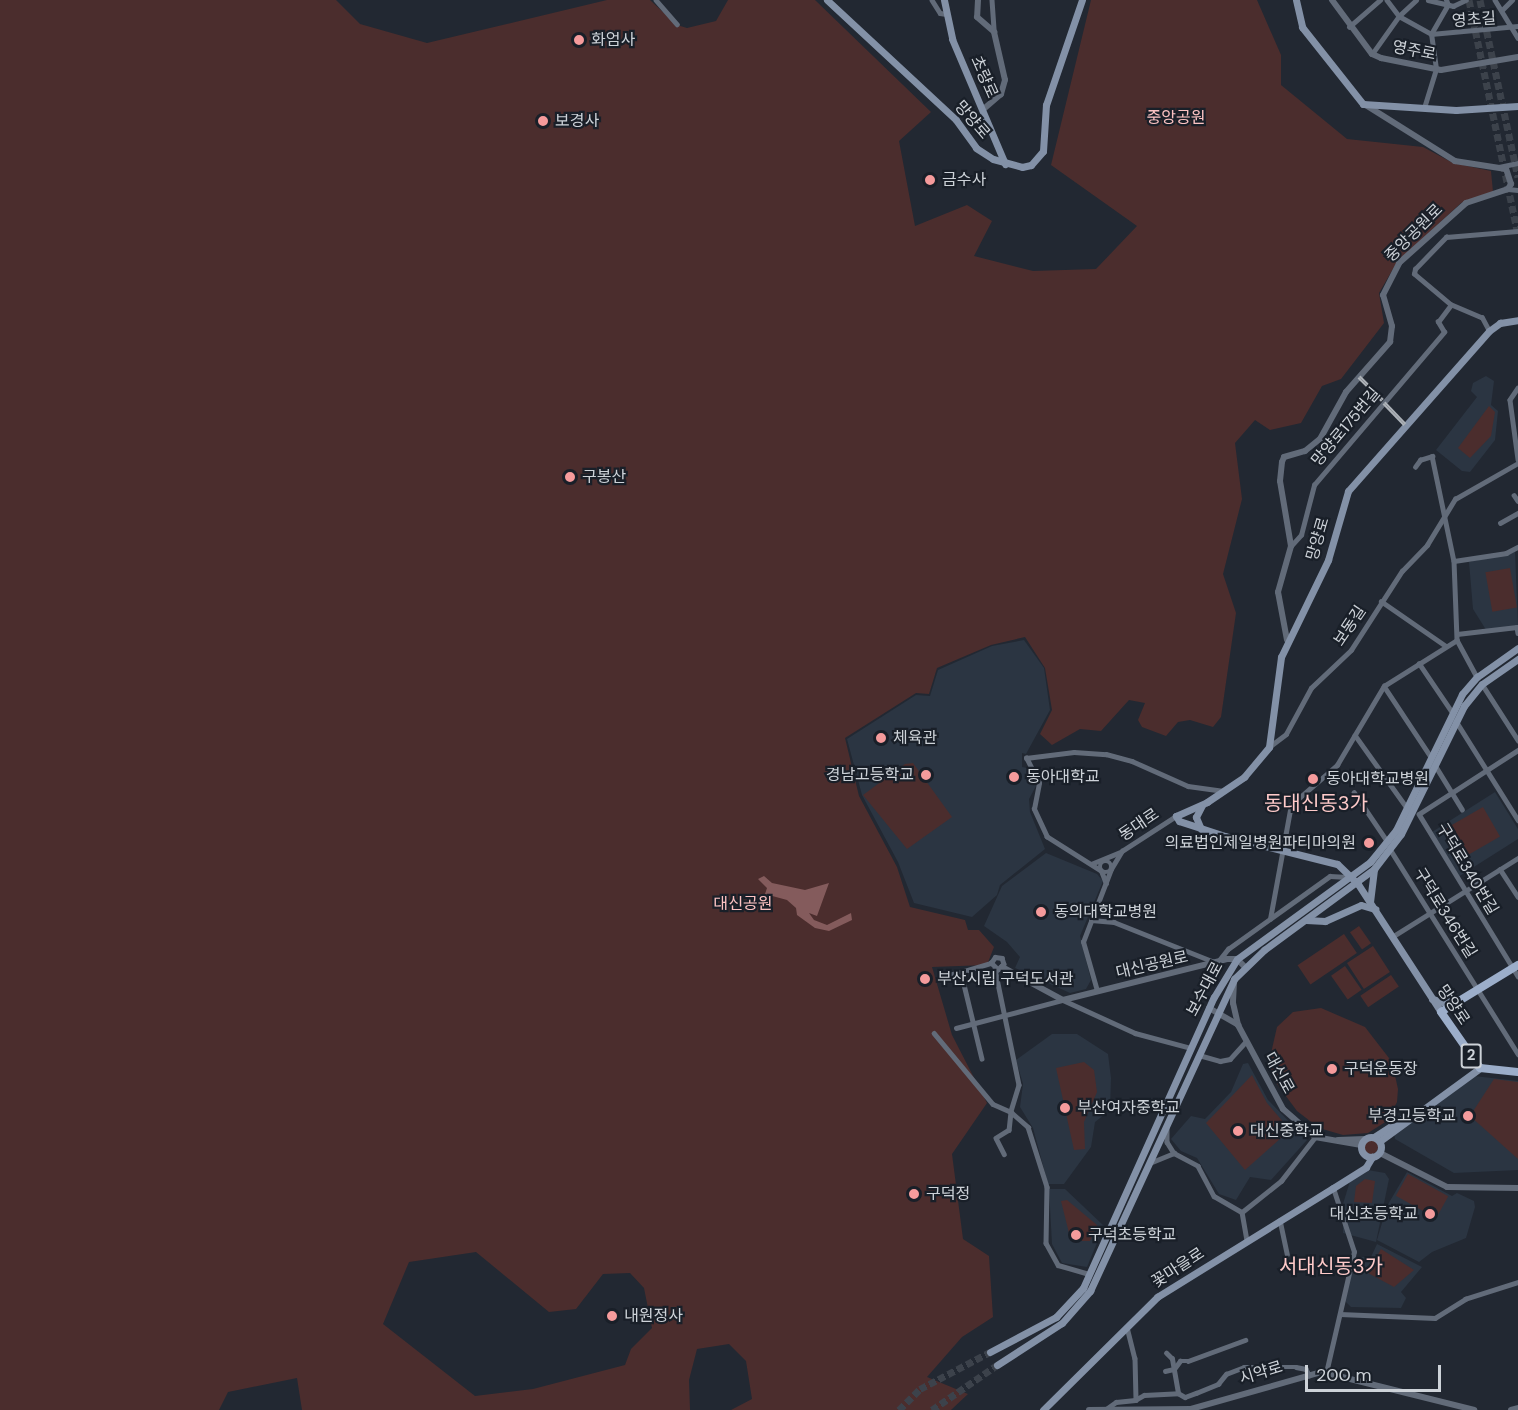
<!DOCTYPE html>
<html>
<head>
<meta charset="utf-8">
<style>
  body { margin:0 }
  #map { position:relative; width:1518px; height:1410px; overflow:hidden; background:#222832; font-family:"DM Sans","Noto Sans KR",sans-serif }
  div>[style] { position:absolute }
  .built>* { inset:0; background:#2b3542 }
  .green>* { inset:0; background:#4b2d2d; transform-origin:0 0 }
  .round { border-radius:50% }
  .water>* { inset:0; background:#845b5c }
  .secondary-tunnel>* { height:7px; margin-top:-3.5px; transform-origin:0; background:repeating-linear-gradient(90deg,#3c424b 0 7px,transparent 0 10.5px) }
  .minor>* { height:4.5px; margin:-2.25px; padding:0 2.25px; transform-origin:2.25px; border-radius:2.25px; background:#626b79 }
  .minor>.ring { margin:-2.25px; padding:0; box-sizing:content-box; background:none; border:4.5px solid #626b79; border-radius:50% }
  .tertiary>* { height:6px; margin:-3px; padding:0 3px; transform-origin:3px; border-radius:3px; background:#626b79 }
  .secondary>* { height:7px; margin:-3.5px; padding:0 3.5px; transform-origin:3.5px; border-radius:3.5px; background:#8391a7 }
  .secondary>.ring { margin:-3.5px; padding:0; box-sizing:content-box; background:none; border:7px solid #8391a7; border-radius:50% }
  .primary>* { height:8px; margin:-4px; padding:0 4px; transform-origin:4px; border-radius:4px; background:#9caeca }
  .rail>* { height:4px; margin-top:-2px; transform-origin:0; background:repeating-linear-gradient(90deg,#191f28 0 4.5px,#adb2b8 0 9px); box-sizing:border-box; border-block:2px solid #adb2b8 }
  .dots>* { width:16px; height:16px; translate:-50% -50%; box-sizing:border-box; border:3px solid #191f28; border-radius:50% }
  span { translate:-50% -50%; white-space:nowrap; text-align:center; line-height:1.15; -webkit-text-stroke:4.5px #191f28; paint-order:stroke }
  .shield-label span { padding:2px 4px; background:#191f28; border:2px solid; border-radius:4px; -webkit-text-stroke-width:0 }
  .shield-label { font-size:15px; color:#cdd2d8; font-weight:700 }
  .street-label { font-size:16px; color:#cdd2d8 }
  .poi-label { font-size:16px; color:#cdd2d8 }
  .left { translate:0 -50%; text-align:left }
  .right { translate:-100% -50%; text-align:right }
  .park-label { font-size:16px; color:#fcc2c2 }
  .quarter-label { font-size:20px; color:#fecac9 }
  .scale { position:absolute; left:1305px; top:1365px; width:136px; height:27px; box-sizing:border-box; border:3px solid #cdd2d8; border-top:0; padding-left:8px; font-size:18px; line-height:21px; white-space:nowrap; color:#cdd2d8; -webkit-text-stroke:4px #191f28; paint-order:stroke }
</style>
</head>
<body>
<div id="map">
  <div class="built">
    <div style="clip-path:polygon(1486px 376px,1494px 381px,1491px 405px,1498px 411px,1495px 440px,1470px 472px,1462px 471px,1436px 450px,1477px 397px,1471px 391px,1473px 383px)"></div>
    <div style="clip-path:polygon(1515px 552px,1518px 625px,1488px 633px,1473px 609px,1469px 562px)"></div>
    <div style="clip-path:polygon(1024px 640px,1044px 668px,1050px 710px,1026px 754px,1022px 753px,1022px 767px,1027px 768px,1036px 786px,1029px 799px,1030px 812px,1045px 849px,1000px 885px,997px 895px,972px 917px,914px 903px,898px 862px,862px 795px,847px 739px,916px 695px,930px 696px,938px 670px,992px 646px)"></div>
    <div style="clip-path:polygon(1495px 792px,1518px 829px,1518px 839px,1458px 877px,1432px 832px)"></div>
    <div style="clip-path:polygon(1046px 853px,1097px 874px,1103px 881px,1080px 936px,1091px 980px,1086px 989px,1070px 993px,1015px 968px,1020px 957px,1007px 942px,984px 926px,1002px 886px)"></div>
    <div style="clip-path:polygon(1052px 1034px,1077px 1034px,1108px 1054px,1111px 1078px,1110px 1110px,1095px 1122px,1091px 1147px,1064px 1184px,1048px 1184px,1033px 1128px,1020px 1107px,1023px 1084px,1016px 1060px)"></div>
    <div style="clip-path:polygon(1248px 1063px,1268px 1100px,1307px 1140px,1271px 1180px,1250px 1177px,1236px 1200px,1219px 1194px,1197px 1158px,1181px 1151px,1171px 1139px,1191px 1116px,1205px 1119px,1231px 1092px,1243px 1064px)"></div>
    <div style="clip-path:polygon(1474px 1076px,1518px 1081px,1518px 1170px,1454px 1173px,1395px 1139px,1394px 1133px)"></div>
    <div style="clip-path:polygon(1362px 1169px,1385px 1173px,1389px 1179px,1376px 1242px,1343px 1233px,1343px 1204px,1350px 1181px)"></div>
    <div style="clip-path:polygon(1407px 1172px,1452px 1196px,1457px 1193px,1474px 1201px,1475px 1207px,1466px 1238px,1432px 1252px,1419px 1262px,1377px 1240px,1387px 1206px)"></div>
    <div style="clip-path:polygon(1049px 1189px,1065px 1189px,1104px 1226px,1087px 1267px,1062px 1263px,1052px 1244px)"></div>
    <div style="clip-path:polygon(1377px 1244px,1422px 1267px,1401px 1292px,1406px 1298px,1401px 1308px,1351px 1307px,1344px 1300px,1356px 1257px,1371px 1257px)"></div>
  </div>
  <div class="green">
    <div style="clip-path:polygon(evenodd,0 0,336px 0,360px 24px,427px 43px,607px 0,650px 0,677px 25px,687px 28px,716px 21px,728px 0,815px 0,931px 112px,899px 141px,915px 226px,967px 205px,992px 221px,974px 256px,1033px 271px,1096px 269px,1137px 226px,1051px 165px,1091px 0,1257px 0,1281px 55px,1281px 85px,1347px 139px,1423px 147px,1453px 163px,1491px 171px,1493px 192px,1461px 203px,1397px 262px,1379px 293px,1384px 323px,1341px 379px,1322px 386px,1301px 423px,1270px 430px,1255px 420px,1235px 443px,1242px 499px,1223px 574px,1236px 613px,1221px 717px,1213px 727px,1190px 720px,1178px 722px,1166px 736px,1142px 727px,1138px 720px,1145px 703px,1129px 700px,1101px 731px,1080px 729px,1052px 745px,1040px 734px,1052px 710px,1045px 668px,1025px 637px,991px 645px,937px 668px,929px 694px,916px 693px,845px 738px,859px 796px,897px 867px,910px 907px,965px 920px,968px 930px,979px 930px,994px 947px,987px 965px,932px 967px,952px 1035px,987px 1103px,952px 1154px,963px 1239px,989px 1256px,993px 1317px,962px 1337px,927px 1377px,968px 1394px,951px 1410px,731px 1410px,752px 1399px,746px 1361px,729px 1344px,697px 1349px,689px 1380px,690px 1410px,302px 1410px,297px 1378px,228px 1392px,219px 1410px,0 1410px,0 0,476px 1252px,549px 1312px,576px 1309px,603px 1274px,630px 1273px,644px 1288px,652px 1328px,631px 1349px,625px 1365px,533px 1389px,475px 1396px,383px 1324px,409px 1262px,476px 1252px)"></div>
    <div style="clip-path:polygon(1489px 406px,1495px 412px,1491px 436px,1470px 458px,1458px 448px)"></div>
    <div style="left:1510px;top:568px;width:40px;height:25px;rotate:80deg"></div>
    <div style="clip-path:polygon(913px 763px,952px 817px,907px 849px,863px 795px,905px 764px)"></div>
    <div style="left:1483px;top:807px;width:34px;height:44px;rotate:60deg"></div>
    <div style="left:1359px;top:926px;width:21px;height:11px;rotate:55deg"></div>
    <div style="left:1344px;top:934px;width:23px;height:56px;rotate:56deg"></div>
    <div style="left:1373px;top:946px;width:31px;height:31px;rotate:57deg"></div>
    <div style="left:1345px;top:966px;width:29px;height:17px;rotate:55deg"></div>
    <div style="left:1391px;top:975px;width:14px;height:37px;rotate:56deg"></div>
    <div style="clip-path:polygon(1321px 1008px,1365px 1027px,1392px 1062px,1398px 1089px,1397px 1102px,1387px 1121px,1368px 1133px,1343px 1135px,1319px 1128px,1297px 1111px,1274px 1080px,1269px 1062px,1277px 1027px,1293px 1012px)"></div>
    <div style="clip-path:polygon(1084px 1062px,1094px 1070px,1097px 1092px,1084px 1122px,1085px 1149px,1074px 1150px,1056px 1068px)"></div>
    <div style="clip-path:polygon(1252px 1075px,1267px 1103px,1290px 1130px,1245px 1170px,1206px 1123px)"></div>
    <div style="clip-path:polygon(1494px 1079px,1518px 1082px,1518px 1159px,1470px 1116px)"></div>
    <div class="round" style="left:1364px;top:1140px;width:14px;height:14px"></div>
    <div style="left:1408px;top:1174px;width:46px;height:25px;rotate:29deg"></div>
    <div style="clip-path:polygon(1365px 1179px,1375px 1181px,1372px 1203px,1354px 1202px,1356px 1186px)"></div>
    <div style="clip-path:polygon(1067px 1200px,1097px 1225px,1090px 1241px,1071px 1241px,1061px 1201px)"></div>
    <div style="clip-path:polygon(1381px 1249px,1414px 1270px,1394px 1287px,1368px 1273px)"></div>
  </div>
  <div class="water">
    <div style="clip-path:polygon(764px 876px,772px 883px,805px 890px,829px 883px,817px 916px,809px 913px,814px 920px,827px 925px,851px 913px,852px 920px,829px 931px,815px 928px,797px 915px,796px 908px,787px 900px,765px 894px,767px 888px,758px 879px)"></div>
  </div>
  <div class="secondary-tunnel">
    <div style="left:1469px;top:0;width:239px;rotate:78.2deg"></div>
    <div style="left:1480px;top:0;width:181px;rotate:77.9deg"></div>
    <div style="left:899px;top:1410px;width:30px;rotate:-45deg"></div>
    <div style="left:920px;top:1389px;width:79px;rotate:-27.9deg"></div>
    <div style="left:932px;top:1410px;width:79px;rotate:-34.7deg"></div>
  </div>
  <div class="minor">
    <div style="left:656px;top:0;width:32px;rotate:49deg"></div>
    <div style="left:932px;top:0;width:15px;rotate:58deg"></div>
    <div style="left:940px;top:13px;width:6px;rotate:9deg"></div>
    <div style="left:992px;top:0;width:32px;rotate:86deg"></div>
    <div style="left:1387px;top:0;width:20px;rotate:53deg"></div>
    <div style="left:1399px;top:16px;width:37px;rotate:29deg"></div>
    <div style="left:1431px;top:34px;width:87px;rotate:-5.3deg"></div>
    <div style="left:1428px;top:0;width:26px;rotate:13deg"></div>
    <div style="left:1453px;top:6px;width:14px;rotate:-25deg"></div>
    <div style="left:1495px;top:0;width:44px;rotate:58.8deg"></div>
    <div style="left:1502px;top:10px;width:14px;rotate:-45deg"></div>
    <div style="left:1349px;top:27px;width:41px;rotate:-41.1deg"></div>
    <div style="left:1372px;top:54px;width:47px;rotate:-54.6deg"></div>
    <div style="left:1399px;top:16px;width:23px;rotate:-43deg"></div>
    <div style="left:1424px;top:108px;width:41px;rotate:-72.9deg"></div>
    <div style="left:1436px;top:69px;width:35px;rotate:-98deg"></div>
    <div style="left:1431px;top:34px;width:34px;rotate:-60deg"></div>
    <div style="left:1448px;top:5px;width:5px;rotate:-112deg"></div>
    <div style="left:1499px;top:167px;width:19px;rotate:-12deg"></div>
    <div style="left:1508px;top:189px;width:10px;rotate:6deg"></div>
    <div style="left:1489px;top:331px;width:15px;rotate:-118deg"></div>
    <div style="left:1482px;top:318px;width:34px;rotate:-157deg"></div>
    <div style="left:1451px;top:305px;width:48px;rotate:-140deg"></div>
    <div style="left:1414px;top:274px;width:5px;rotate:-79deg"></div>
    <div style="left:1415px;top:269px;width:45px;rotate:-45.9deg"></div>
    <div style="left:1446px;top:237px;width:72px;rotate:-4.8deg"></div>
    <div style="left:1518px;top:388px;width:14px;rotate:124deg"></div>
    <div style="left:1510px;top:400px;width:60px;rotate:82.3deg"></div>
    <div style="left:1415px;top:467px;width:9px;rotate:-54deg"></div>
    <div style="left:1420px;top:460px;width:13px;rotate:-18deg"></div>
    <div style="left:1432px;top:456px;width:107px;rotate:78.2deg"></div>
    <div style="left:1454px;top:561px;width:79px;rotate:87.8deg"></div>
    <div style="left:1457px;top:640px;width:42px;rotate:61.6deg"></div>
    <div style="left:1514px;top:495px;width:7px;rotate:56deg"></div>
    <div style="left:1500px;top:523px;width:21px;rotate:-29deg"></div>
    <div style="left:1291px;top:546px;width:15px;rotate:-48deg"></div>
    <div style="left:1301px;top:535px;width:52px;rotate:-75.4deg"></div>
    <div style="left:1314px;top:485px;width:201px;rotate:-49.6deg"></div>
    <div style="left:1444px;top:332px;width:12px;rotate:-121deg"></div>
    <div style="left:1438px;top:322px;width:21px;rotate:-53deg"></div>
    <div style="left:1454px;top:561px;width:53px;rotate:-8.7deg"></div>
    <div style="left:1506px;top:553px;width:13px;rotate:-27deg"></div>
    <div style="left:1381px;top:601px;width:79px;rotate:34.7deg"></div>
    <div style="left:1457px;top:634px;width:60px;rotate:-6.7deg"></div>
    <div style="left:1517px;top:627px;width:6px;rotate:81deg"></div>
    <div style="left:1419px;top:663px;width:59px;rotate:56deg"></div>
    <div style="left:1482px;top:684px;width:67px;rotate:57.3deg"></div>
    <div style="left:1384px;top:686px;width:85px;rotate:56.5deg"></div>
    <div style="left:1456px;top:721px;width:117px;rotate:57.9deg"></div>
    <div style="left:1355px;top:735px;width:90px;rotate:54.5deg"></div>
    <div style="left:1269px;top:747px;width:21px;rotate:-37deg"></div>
    <div style="left:1286px;top:734px;width:52px;rotate:-61.5deg"></div>
    <div style="left:1311px;top:688px;width:55px;rotate:-43.5deg"></div>
    <div style="left:1351px;top:650px;width:94px;rotate:-57.2deg"></div>
    <div style="left:1402px;top:571px;width:36px;rotate:-46deg"></div>
    <div style="left:1427px;top:545px;width:54px;rotate:-58.7deg"></div>
    <div style="left:1455px;top:499px;width:73px;rotate:-29.7deg"></div>
    <div style="left:1435px;top:765px;width:52px;rotate:58.5deg"></div>
    <div style="left:1354px;top:792px;width:59px;rotate:56deg"></div>
    <div style="left:1419px;top:814px;width:190px;rotate:58.6deg"></div>
    <div style="left:1419px;top:814px;width:118px;rotate:-32.9deg"></div>
    <div style="left:1390px;top:849px;width:242px;rotate:58deg"></div>
    <div class="ring" style="left:1100px;top:861px;width:7.5px;height:7.5px"></div>
    <div style="left:1091px;top:864px;width:31px;rotate:-22deg"></div>
    <div style="left:1500px;top:869px;width:33px;rotate:57deg"></div>
    <div style="left:1106px;top:884px;width:14px;rotate:-111deg"></div>
    <div style="left:1101px;top:871px;width:64px;rotate:-147.8deg"></div>
    <div style="left:1047px;top:837px;width:31px;rotate:-115deg"></div>
    <div style="left:1034px;top:809px;width:26px;rotate:-79deg"></div>
    <div style="left:1039px;top:783px;width:28px;rotate:-117deg"></div>
    <div style="left:1026px;top:758px;width:48px;rotate:-7.1deg"></div>
    <div style="left:1074px;top:752px;width:32px;rotate:4deg"></div>
    <div style="left:1106px;top:754px;width:27px;rotate:15deg"></div>
    <div style="left:1132px;top:761px;width:61px;rotate:24.1deg"></div>
    <div style="left:1188px;top:786px;width:34px;rotate:8deg"></div>
    <div style="left:1270px;top:919px;width:116px;rotate:-79.6deg"></div>
    <div style="left:1291px;top:805px;width:61px;rotate:-41deg"></div>
    <div style="left:1337px;top:765px;width:92px;rotate:-59.3deg"></div>
    <div style="left:1384px;top:686px;width:86px;rotate:-32.2deg"></div>
    <div style="left:1091px;top:920px;width:23px;rotate:5deg"></div>
    <div style="left:1114px;top:922px;width:111px;rotate:21.7deg"></div>
    <div style="left:1217px;top:963px;width:18px;rotate:-52deg"></div>
    <div style="left:1228px;top:949px;width:125px;rotate:-35.6deg"></div>
    <div style="left:1330px;top:876px;width:17px;rotate:3deg"></div>
    <div style="left:1392px;top:937px;width:149px;rotate:-32.1deg"></div>
    <div style="left:995px;top:969px;width:118px;rotate:78.3deg"></div>
    <div style="left:1019px;top:1085px;width:28px;rotate:107deg"></div>
    <div style="left:1011px;top:1112px;width:23px;rotate:41deg"></div>
    <div style="left:1028px;top:1127px;width:63px;rotate:72.4deg"></div>
    <div style="left:1047px;top:1187px;width:56px;rotate:91deg"></div>
    <div style="left:1046px;top:1243px;width:25px;rotate:61deg"></div>
    <div style="left:1058px;top:1265px;width:33px;rotate:16deg"></div>
    <div style="left:961px;top:972px;width:31px;rotate:-17deg"></div>
    <div style="left:991px;top:963px;width:7px;rotate:-56deg"></div>
    <div style="left:995px;top:957px;width:7px;rotate:8deg"></div>
    <div style="left:1002px;top:958px;width:6px;rotate:72deg"></div>
    <div style="left:1004px;top:964px;width:8px;rotate:135deg"></div>
    <div style="left:998px;top:970px;width:10px;rotate:-135deg"></div>
    <div style="left:941px;top:977px;width:21px;rotate:-14deg"></div>
    <div style="left:961px;top:972px;width:89px;rotate:76.4deg"></div>
    <div style="left:1097px;top:991px;width:51px;rotate:-105.9deg"></div>
    <div style="left:1083px;top:942px;width:78px;rotate:-69deg"></div>
    <div style="left:1111px;top:869px;width:21px;rotate:-59deg"></div>
    <div style="left:1122px;top:851px;width:64px;rotate:-32.9deg"></div>
    <div style="left:956px;top:1028px;width:111px;rotate:-14.7deg"></div>
    <div style="left:1063px;top:1000px;width:79px;rotate:24.6deg"></div>
    <div style="left:1135px;top:1033px;width:58px;rotate:15deg"></div>
    <div style="left:934px;top:1033px;width:92px;rotate:50.3deg"></div>
    <div style="left:993px;top:1104px;width:20px;rotate:24deg"></div>
    <div style="left:1011px;top:1112px;width:18px;rotate:96deg"></div>
    <div style="left:1009px;top:1130px;width:15px;rotate:148deg"></div>
    <div style="left:996px;top:1138px;width:18px;rotate:63deg"></div>
    <div style="left:1199px;top:1055px;width:22px;rotate:16deg"></div>
    <div style="left:1220px;top:1061px;width:10px;rotate:-11deg"></div>
    <div style="left:1230px;top:1059px;width:24px;rotate:-48deg"></div>
    <div style="left:1167px;top:1126px;width:16px;rotate:90deg"></div>
    <div style="left:1167px;top:1142px;width:13px;rotate:58deg"></div>
    <div style="left:1174px;top:1153px;width:27px;rotate:28deg"></div>
    <div style="left:1198px;top:1166px;width:34px;rotate:62deg"></div>
    <div style="left:1214px;top:1196px;width:32px;rotate:30deg"></div>
    <div style="left:1152px;top:1162px;width:24px;rotate:-22deg"></div>
    <div style="left:1242px;top:1212px;width:50px;rotate:-38.5deg"></div>
    <div style="left:1281px;top:1181px;width:56px;rotate:-52.3deg"></div>
    <div style="left:1242px;top:1212px;width:28px;rotate:80deg"></div>
    <div style="left:1280px;top:1220px;width:35px;rotate:78deg"></div>
    <div style="left:1340px;top:1314px;width:95px;rotate:2.4deg"></div>
    <div style="left:1435px;top:1318px;width:36px;rotate:-32deg"></div>
    <div style="left:1465px;top:1299px;width:56px;rotate:-17.8deg"></div>
    <div style="left:1127px;top:1327px;width:32px;rotate:76deg"></div>
    <div style="left:1135px;top:1358px;width:42px;rotate:88.6deg"></div>
    <div style="left:1165px;top:1371px;width:9px;rotate:-13deg"></div>
    <div style="left:1174px;top:1369px;width:10px;rotate:-53deg"></div>
    <div style="left:1180px;top:1361px;width:8px"></div>
    <div style="left:1188px;top:1361px;width:61px;rotate:-20.2deg"></div>
    <div style="left:1326px;top:1373px;width:124px;rotate:-77deg"></div>
    <div style="left:1354px;top:1252px;width:67px;rotate:-108.2deg"></div>
    <div style="left:1178px;top:1393px;width:8px;rotate:30deg"></div>
    <div style="left:1185px;top:1397px;width:12px;rotate:-20deg"></div>
    <div style="left:1196px;top:1393px;width:24px;rotate:-22deg"></div>
    <div style="left:1218px;top:1384px;width:13px;rotate:-51deg"></div>
    <div style="left:1226px;top:1374px;width:19px;rotate:-21deg"></div>
    <div style="left:1244px;top:1367px;width:52px"></div>
    <div style="left:1296px;top:1367px;width:10px;rotate:11deg"></div>
    <div style="left:1306px;top:1369px;width:7px;rotate:63deg"></div>
    <div style="left:1106px;top:1409px;width:12px;rotate:-35deg"></div>
    <div style="left:1116px;top:1402px;width:19px;rotate:-6deg"></div>
    <div style="left:1135px;top:1400px;width:10px;rotate:-29deg"></div>
    <div style="left:1144px;top:1395px;width:34px;rotate:-3deg"></div>
    <div style="left:1178px;top:1393px;width:35px;rotate:-100deg"></div>
    <div style="left:1172px;top:1359px;width:8px;rotate:-135deg"></div>
  </div>
  <div class="tertiary">
    <div style="left:978px;top:0;width:17px;rotate:93deg"></div>
    <div style="left:977px;top:17px;width:23px;rotate:41deg"></div>
    <div style="left:994px;top:32px;width:49px;rotate:77.1deg"></div>
    <div style="left:1005px;top:80px;width:15px;rotate:106deg"></div>
    <div style="left:1001px;top:94px;width:23px;rotate:139deg"></div>
    <div style="left:1332px;top:0;width:67px;rotate:53.5deg"></div>
    <div style="left:1372px;top:54px;width:10px;rotate:24deg"></div>
    <div style="left:1381px;top:58px;width:61px;rotate:11.3deg"></div>
    <div style="left:1441px;top:70px;width:78px;rotate:-9.6deg"></div>
    <div style="left:1287px;top:640px;width:49px;rotate:-100.6deg"></div>
    <div style="left:1278px;top:592px;width:48px;rotate:-74.2deg"></div>
    <div style="left:1291px;top:546px;width:66px;rotate:-99.6deg"></div>
    <div style="left:1280px;top:481px;width:19px;rotate:-84deg"></div>
    <div style="left:1282px;top:462px;width:5px;rotate:-68deg"></div>
    <div style="left:1284px;top:457px;width:22px;rotate:-16deg"></div>
    <div style="left:1305px;top:451px;width:19px;rotate:-39deg"></div>
    <div style="left:1320px;top:439px;width:54px;rotate:-61deg"></div>
    <div style="left:1346px;top:392px;width:67px;rotate:-48.7deg"></div>
    <div style="left:1390px;top:342px;width:16px;rotate:-83deg"></div>
    <div style="left:1392px;top:326px;width:32px;rotate:-106deg"></div>
    <div style="left:1383px;top:295px;width:36px;rotate:-63deg"></div>
    <div style="left:1399px;top:263px;width:90px;rotate:-41.8deg"></div>
    <div style="left:1466px;top:203px;width:44px;rotate:-18.4deg"></div>
    <div style="left:1508px;top:189px;width:6px;rotate:-59deg"></div>
    <div style="left:1511px;top:184px;width:16px;rotate:-108deg"></div>
    <div style="left:1506px;top:169px;width:52px;rotate:-171.1deg"></div>
    <div style="left:1455px;top:161px;width:107px;rotate:-147.9deg"></div>
    <div style="left:1002px;top:967px;width:69px;rotate:28.4deg"></div>
    <div style="left:1063px;top:1000px;width:169px;rotate:-14deg"></div>
    <div style="left:1227px;top:959px;width:10px"></div>
    <div style="left:1237px;top:959px;width:10px;rotate:45deg"></div>
    <div style="left:1234px;top:982px;width:21px;rotate:93deg"></div>
    <div style="left:1233px;top:1003px;width:23px;rotate:77deg"></div>
    <div style="left:1209px;top:1008px;width:34px;rotate:30deg"></div>
    <div style="left:1238px;top:1025px;width:95px;rotate:61.8deg"></div>
    <div style="left:1283px;top:1109px;width:43px;rotate:41.2deg"></div>
    <div style="left:1315px;top:1137px;width:47px;rotate:9.9deg"></div>
    <div style="left:1338px;top:1140px;width:27px;rotate:-2deg"></div>
    <div style="left:1380px;top:1153px;width:75px;rotate:26.9deg"></div>
    <div style="left:1447px;top:1187px;width:71px;rotate:0.8deg"></div>
    <div style="left:1089px;top:1410px;width:102px;rotate:-0.6deg"></div>
    <div style="left:1191px;top:1409px;width:136px;rotate:-15.8deg"></div>
    <div style="left:1322px;top:1372px;width:157px;rotate:14deg"></div>
    <div style="left:1511px;top:1410px;width:7px;rotate:-16deg"></div>
  </div>
  <div class="secondary">
    <div style="left:827px;top:0;width:176px;rotate:42.9deg"></div>
    <div style="left:956px;top:120px;width:34px;rotate:54deg"></div>
    <div style="left:976px;top:148px;width:20px;rotate:33deg"></div>
    <div style="left:993px;top:159px;width:30px;rotate:15deg"></div>
    <div style="left:1022px;top:167px;width:9px;rotate:-13deg"></div>
    <div style="left:1031px;top:165px;width:18px;rotate:-49deg"></div>
    <div style="left:1043px;top:151px;width:46px;rotate:-86.3deg"></div>
    <div style="left:1046px;top:105px;width:111px;rotate:-71.1deg"></div>
    <div style="left:944px;top:0;width:40px;rotate:78deg"></div>
    <div style="left:952px;top:39px;width:136px;rotate:67deg"></div>
    <div style="left:1296px;top:0;width:28px;rotate:77deg"></div>
    <div style="left:1302px;top:27px;width:98px;rotate:51.6deg"></div>
    <div style="left:1363px;top:104px;width:93px;rotate:3.7deg"></div>
    <div style="left:1456px;top:110px;width:62px;rotate:-3.7deg"></div>
    <div style="left:1201px;top:829px;width:13px;rotate:-113deg"></div>
    <div style="left:1196px;top:817px;width:13px;rotate:-63deg"></div>
    <div style="left:1370px;top:902px;width:33px;rotate:-83deg"></div>
    <div style="left:1306px;top:920px;width:19px;rotate:3deg"></div>
    <div style="left:1325px;top:921px;width:39px;rotate:-24deg"></div>
    <div style="left:1361px;top:905px;width:15px;rotate:16deg"></div>
    <div style="left:1432px;top:999px;width:11px;rotate:15deg"></div>
    <div style="left:1443px;top:1002px;width:15px;rotate:-11deg"></div>
    <div style="left:1441px;top:1012px;width:153px;rotate:-123deg"></div>
    <div style="left:1358px;top:884px;width:29px;rotate:-136deg"></div>
    <div style="left:1337px;top:864px;width:115px;rotate:-166deg"></div>
    <div style="left:1225px;top:836px;width:48px;rotate:-161.9deg"></div>
    <div style="left:1179px;top:821px;width:6px;rotate:-121deg"></div>
    <div style="left:1176px;top:816px;width:34px;rotate:-24deg"></div>
    <div style="left:1207px;top:802px;width:45px;rotate:-34deg"></div>
    <div style="left:1244px;top:777px;width:39px;rotate:-50deg"></div>
    <div style="left:1269px;top:747px;width:91px;rotate:-82.4deg"></div>
    <div style="left:1281px;top:657px;width:108px;rotate:-64.1deg"></div>
    <div style="left:1328px;top:560px;width:72px;rotate:-73.8deg"></div>
    <div style="left:1348px;top:491px;width:213px;rotate:-48.6deg"></div>
    <div style="left:1489px;top:331px;width:14px;rotate:-36deg"></div>
    <div style="left:1500px;top:323px;width:18px;rotate:-9deg"></div>
    <div class="ring" style="left:1361px;top:1137px;width:13px;height:13px"></div>
    <div style="left:1374px;top:1137px;width:35px;rotate:-33deg"></div>
    <div style="left:1380px;top:1141px;width:124px;rotate:-36.1deg"></div>
    <div style="left:990px;top:1352px;width:75px;rotate:-27.9deg"></div>
    <div style="left:1056px;top:1317px;width:40px;rotate:-47deg"></div>
    <div style="left:1083px;top:1288px;width:319px;rotate:-65.8deg"></div>
    <div style="left:1214px;top:997px;width:44px;rotate:-58.8deg"></div>
    <div style="left:1237px;top:959px;width:165px;rotate:-36.1deg"></div>
    <div style="left:1370px;top:862px;width:41px;rotate:-50.9deg"></div>
    <div style="left:1396px;top:830px;width:151px;rotate:-64.1deg"></div>
    <div style="left:1462px;top:694px;width:23px;rotate:-49deg"></div>
    <div style="left:1477px;top:677px;width:50px;rotate:-35.3deg"></div>
    <div style="left:997px;top:1365px;width:77px;rotate:-32.9deg"></div>
    <div style="left:1062px;top:1323px;width:43px;rotate:-48.8deg"></div>
    <div style="left:1090px;top:1291px;width:344px;rotate:-65.2deg"></div>
    <div style="left:1234px;top:979px;width:42px;rotate:-44deg"></div>
    <div style="left:1264px;top:950px;width:137px;rotate:-36.4deg"></div>
    <div style="left:1374px;top:869px;width:44px;rotate:-52.4deg"></div>
    <div style="left:1401px;top:834px;width:143px;rotate:-63.8deg"></div>
    <div style="left:1464px;top:706px;width:28px;rotate:-51deg"></div>
    <div style="left:1482px;top:684px;width:44px;rotate:-34.8deg"></div>
    <div style="left:1043px;top:1410px;width:161px;rotate:-44.7deg"></div>
    <div style="left:1157px;top:1297px;width:207px;rotate:-31.8deg"></div>
    <div style="left:1333px;top:1188px;width:39px;rotate:-32deg"></div>
    <div style="left:1366px;top:1167px;width:12px;rotate:-59deg"></div>
  </div>
  <div class="primary">
    <div style="left:1518px;top:965px;width:90px;rotate:148.6deg"></div>
    <div style="left:1441px;top:1012px;width:68px;rotate:55.1deg"></div>
    <div style="left:1480px;top:1068px;width:38px;rotate:6deg"></div>
  </div>
  <div class="rail">
    <div style="left:1359px;top:377px;width:33px;rotate:45deg"></div>
    <div style="left:1384px;top:403px;width:30px;rotate:46deg"></div>
  </div>
  <div class="dots">
    <div style="left:579px;top:40px;background:#f59b9c"></div>
    <div style="left:543px;top:121px;background:#f59b9c"></div>
    <div style="left:930px;top:180px;background:#f59b9c"></div>
    <div style="left:570px;top:477px;background:#f59b9c"></div>
    <div style="left:881px;top:738px;background:#f59b9c"></div>
    <div style="left:926px;top:775px;background:#f59b9c"></div>
    <div style="left:1014px;top:777px;background:#f59b9c"></div>
    <div style="left:1313px;top:779px;background:#f59b9c"></div>
    <div style="left:1369px;top:843px;background:#f59b9c"></div>
    <div style="left:1041px;top:912px;background:#f59b9c"></div>
    <div style="left:925px;top:979px;background:#f59b9c"></div>
    <div style="left:1332px;top:1069px;background:#f59b9c"></div>
    <div style="left:1065px;top:1108px;background:#f59b9c"></div>
    <div style="left:1468px;top:1116px;background:#f59b9c"></div>
    <div style="left:1238px;top:1131px;background:#f59b9c"></div>
    <div style="left:914px;top:1194px;background:#f59b9c"></div>
    <div style="left:1430px;top:1214px;background:#f59b9c"></div>
    <div style="left:1076px;top:1235px;background:#f59b9c"></div>
    <div style="left:612px;top:1316px;background:#f59b9c"></div>
  </div>
  <div class="shield-label">
    <span style="left:1471px;top:1056px">2</span>
  </div>
  <div class="street-label">
    <span style="left:1474px;top:20px;rotate:-4deg">영초길</span>
    <span style="left:1414px;top:51px;rotate:11deg">영주로</span>
    <span style="left:984px;top:77px;rotate:66deg">초량로</span>
    <span style="left:972px;top:120px;rotate:49deg">망양로</span>
    <span style="left:1414px;top:233px;rotate:-45deg">중앙공원로</span>
    <span style="left:1346px;top:427px;rotate:-50deg">망양로175번길</span>
    <span style="left:1318px;top:539px;rotate:-74deg">망양로</span>
    <span style="left:1350px;top:626px;rotate:-56deg">보동길</span>
    <span style="left:1139px;top:825px;rotate:-34deg">동대로</span>
    <span style="left:1467px;top:869px;rotate:59deg">구덕로340번길</span>
    <span style="left:1445px;top:913px;rotate:58deg">구덕로346번길</span>
    <span style="left:1152px;top:965px;rotate:-13deg">대신공원로</span>
    <span style="left:1205px;top:989px;rotate:-62deg">보수대로</span>
    <span style="left:1453px;top:1005px;rotate:56deg">망양로</span>
    <span style="left:1279px;top:1073px;rotate:61deg">대신로</span>
    <span style="left:1178px;top:1268px;rotate:-33deg">꽃마을로</span>
    <span style="left:1261px;top:1373px;rotate:-17deg">시약로</span>
  </div>
  <div class="poi-label">
    <span class="left" style="left:591px;top:40px">화엄사</span>
    <span class="left" style="left:555px;top:121px">보경사</span>
    <span class="left" style="left:942px;top:180px">금수사</span>
    <span class="left" style="left:582px;top:477px">구봉산</span>
    <span class="left" style="left:893px;top:738px">체육관</span>
    <span class="right" style="left:914px;top:775px">경남고등학교</span>
    <span class="left" style="left:1026px;top:777px">동아대학교</span>
    <span class="left" style="left:1326px;top:779px">동아대학교병원</span>
    <span class="right" style="left:1356px;top:843px">의료법인제일병원파티마의원</span>
    <span class="left" style="left:1054px;top:912px">동의대학교병원</span>
    <span class="left" style="left:937px;top:979px">부산시립 구덕도서관</span>
    <span class="left" style="left:1344px;top:1069px">구덕운동장</span>
    <span class="left" style="left:1077px;top:1108px">부산여자중학교</span>
    <span class="right" style="left:1456px;top:1116px">부경고등학교</span>
    <span class="left" style="left:1250px;top:1131px">대신중학교</span>
    <span class="left" style="left:926px;top:1194px">구덕정</span>
    <span class="right" style="left:1418px;top:1214px">대신초등학교</span>
    <span class="left" style="left:1088px;top:1235px">구덕초등학교</span>
    <span class="left" style="left:624px;top:1316px">내원정사</span>
  </div>
  <div class="park-label">
    <span style="left:1176px;top:118px">중앙공원</span>
    <span style="left:743px;top:904px">대신공원</span>
  </div>
  <div class="quarter-label">
    <span style="left:1316px;top:803px">동대신동3가</span>
    <span style="left:1331px;top:1266px">서대신동3가</span>
  </div>
  <div class="scale">200 m</div>
</div>
</body>
</html>
